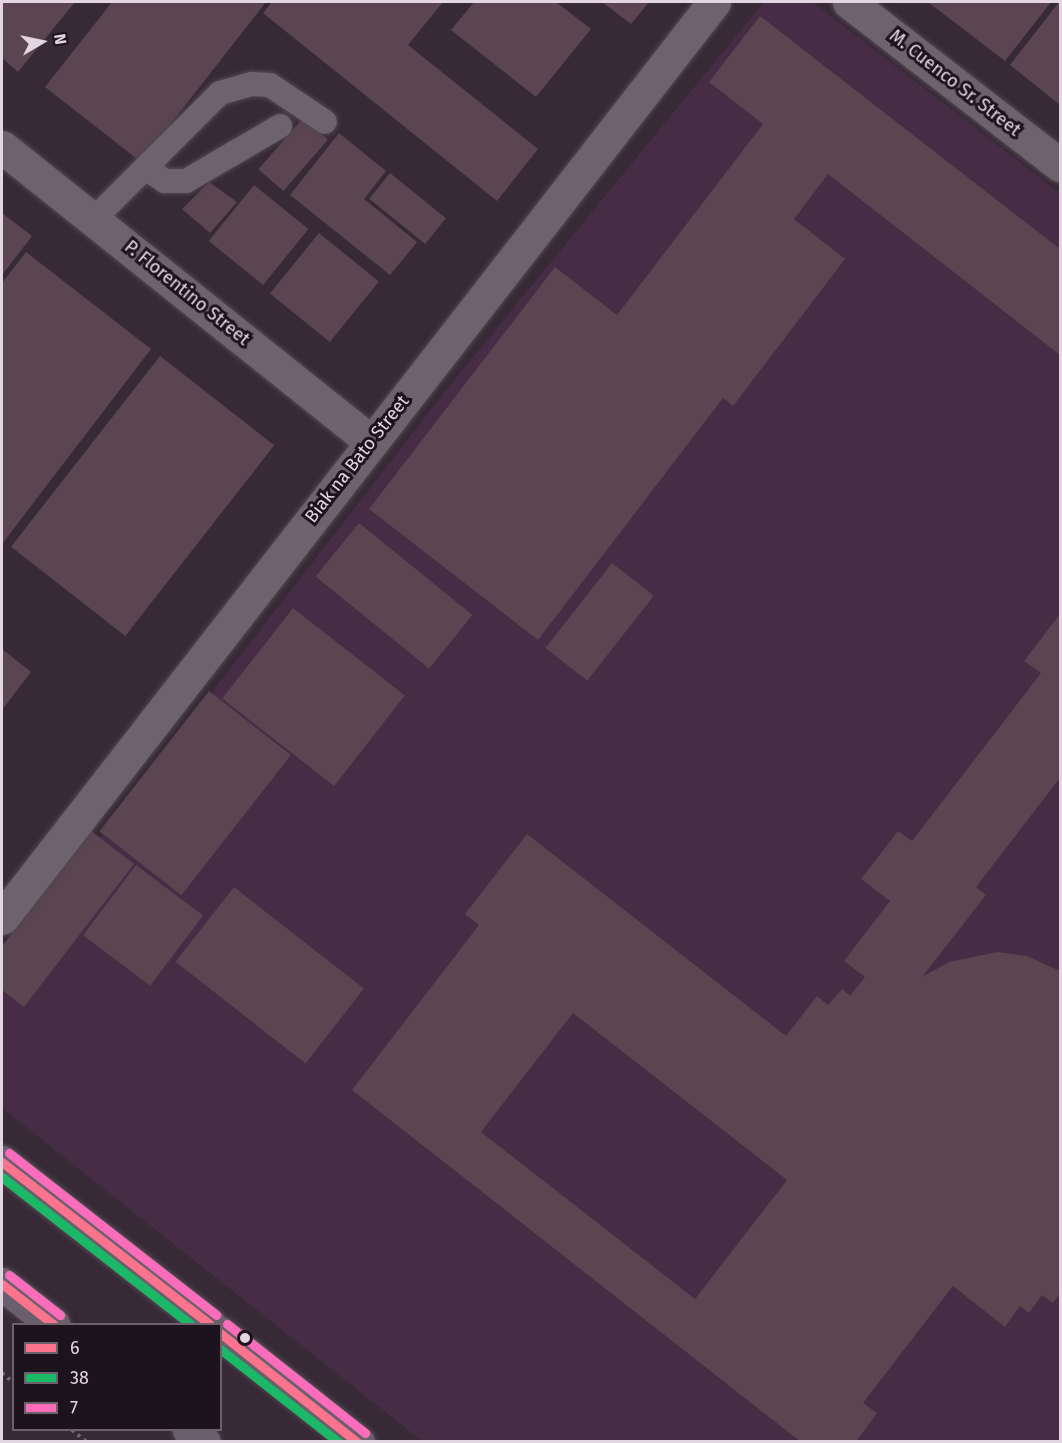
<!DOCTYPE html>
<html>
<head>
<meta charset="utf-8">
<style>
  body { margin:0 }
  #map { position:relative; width:1062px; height:1443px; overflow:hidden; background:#372a36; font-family:"Fira Sans",sans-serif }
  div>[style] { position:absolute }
  .built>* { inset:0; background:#462c45 }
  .building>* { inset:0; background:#5a4550; transform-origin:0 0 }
  .path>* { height:4px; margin-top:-2px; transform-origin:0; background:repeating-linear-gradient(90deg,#726771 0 3px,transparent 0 7.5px) }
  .roads { filter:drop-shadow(0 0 2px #514650) drop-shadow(0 0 2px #514650) }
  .service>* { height:24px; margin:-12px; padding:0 12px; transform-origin:12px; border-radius:12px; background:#6e636d }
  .minor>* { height:33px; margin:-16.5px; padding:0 16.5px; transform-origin:16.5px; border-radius:16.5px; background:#6e636d }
  .primary>* { height:33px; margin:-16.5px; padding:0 16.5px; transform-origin:16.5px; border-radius:16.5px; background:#6a606d }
  .bus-1>* { height:9px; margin:-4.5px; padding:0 4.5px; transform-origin:4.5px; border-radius:4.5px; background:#fc738d }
  .bus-2>* { height:9px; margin:-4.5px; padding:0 4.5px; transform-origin:4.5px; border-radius:4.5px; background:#1ab867 }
  .bus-3>* { height:9px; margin:-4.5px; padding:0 4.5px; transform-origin:4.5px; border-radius:4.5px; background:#fb6dba }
  .dots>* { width:16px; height:16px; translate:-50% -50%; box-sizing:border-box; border:3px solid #1d131c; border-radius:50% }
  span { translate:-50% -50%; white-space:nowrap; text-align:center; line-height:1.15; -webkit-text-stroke:6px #1d131c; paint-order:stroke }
  .street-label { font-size:18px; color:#e3d5e2 }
  .frame { position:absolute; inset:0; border:3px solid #e3d5e2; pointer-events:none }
  .legend { position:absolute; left:12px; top:1323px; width:210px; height:108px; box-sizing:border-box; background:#1d131c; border:2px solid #6c616b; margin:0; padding:8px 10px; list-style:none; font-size:18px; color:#e3d5e2 }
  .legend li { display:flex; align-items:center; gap:12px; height:30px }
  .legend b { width:30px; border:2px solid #6c616b }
  .north { position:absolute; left:12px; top:12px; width:60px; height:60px; -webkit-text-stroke:4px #1d131c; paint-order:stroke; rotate:81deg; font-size:16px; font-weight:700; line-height:24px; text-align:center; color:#e3d5e2 }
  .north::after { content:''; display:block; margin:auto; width:21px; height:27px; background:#e3d5e2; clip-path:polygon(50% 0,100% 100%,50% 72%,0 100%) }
</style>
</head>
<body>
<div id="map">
  <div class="built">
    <div style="clip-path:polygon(764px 2px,813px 2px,1060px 193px,1060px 1441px,422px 1441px,2px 1108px,2px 963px,443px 394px)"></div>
  </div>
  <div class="building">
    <div style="clip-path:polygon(2px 2px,75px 2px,18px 72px,2px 58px)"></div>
    <div style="clip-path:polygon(112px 2px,266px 2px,141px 162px,45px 87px)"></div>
    <div style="clip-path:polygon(272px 2px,443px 2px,408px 45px,538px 149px,497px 201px,263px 13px)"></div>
    <div style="clip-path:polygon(474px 2px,556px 2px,591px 29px,536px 97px,451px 30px)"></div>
    <div style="clip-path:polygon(602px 2px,649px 2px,631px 24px)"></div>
    <div style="clip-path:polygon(928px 2px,1051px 2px,1005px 61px)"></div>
    <div style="clip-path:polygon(1059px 2px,1060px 2px,1060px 105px,1010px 65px)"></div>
    <div style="clip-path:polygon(760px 16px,1060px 249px,1060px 355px,828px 174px,794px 219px,845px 259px,733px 406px,723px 398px,538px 640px,369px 509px,555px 267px,617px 315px,763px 124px,709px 82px)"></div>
    <div style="left:303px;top:118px;width:33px;height:68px;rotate:41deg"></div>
    <div style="clip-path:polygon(339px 133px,386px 171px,364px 199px,417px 242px,390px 275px,290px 195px)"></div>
    <div style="left:390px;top:173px;width:72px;height:33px;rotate:39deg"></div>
    <div style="clip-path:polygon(209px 182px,237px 202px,210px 233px,182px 209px)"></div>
    <div style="left:254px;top:185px;width:70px;height:72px;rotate:39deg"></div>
    <div style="clip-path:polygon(2px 213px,32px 236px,2px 275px)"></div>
    <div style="left:319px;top:233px;width:77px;height:78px;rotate:39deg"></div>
    <div style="clip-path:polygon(26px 252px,151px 349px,2px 544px,2px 283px)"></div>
    <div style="left:160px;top:356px;width:145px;height:242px;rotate:38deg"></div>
    <div style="left:359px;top:523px;width:146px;height:69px;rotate:39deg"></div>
    <div style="left:612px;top:563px;width:53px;height:108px;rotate:38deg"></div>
    <div style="left:293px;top:608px;width:142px;height:115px;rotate:38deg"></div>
    <div style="clip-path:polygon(evenodd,1060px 614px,1060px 778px,976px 887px,986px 895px,922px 977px,949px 962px,997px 952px,1027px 956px,1060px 971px,1060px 1293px,1053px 1303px,1042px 1295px,1029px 1313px,1020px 1306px,1005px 1327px,953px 1286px,863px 1403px,877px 1413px,856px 1442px,801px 1442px,352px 1090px,479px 925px,465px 914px,527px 834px,786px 1036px,817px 996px,828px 1005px,842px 989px,850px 996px,865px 977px,844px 961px,890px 901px,861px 879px,898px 831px,912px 841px,1041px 673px,1024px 661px,1060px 614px,573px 1013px,787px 1180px,695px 1299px,481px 1132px,573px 1013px)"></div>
    <div style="clip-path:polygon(2px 649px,31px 672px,2px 710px)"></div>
    <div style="left:209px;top:691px;width:104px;height:178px;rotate:38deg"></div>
    <div style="clip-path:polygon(91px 831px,134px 864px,24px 1007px,2px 990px,2px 946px)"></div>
    <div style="left:136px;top:865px;width:84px;height:88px;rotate:37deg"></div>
    <div style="left:234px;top:887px;width:165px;height:95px;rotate:38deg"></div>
  </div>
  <div class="path">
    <div style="left:2px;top:1373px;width:16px;rotate:40deg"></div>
    <div style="left:72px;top:1430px;width:19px;rotate:39deg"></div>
  </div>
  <div class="roads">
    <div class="service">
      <div style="left:145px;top:168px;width:24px;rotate:33deg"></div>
      <div style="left:165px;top:181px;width:21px"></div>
      <div style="left:186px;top:181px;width:109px;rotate:-30.3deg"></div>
      <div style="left:94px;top:219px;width:178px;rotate:-45deg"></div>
      <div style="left:220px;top:93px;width:33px;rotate:-16deg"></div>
      <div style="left:252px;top:84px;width:18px;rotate:3deg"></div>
      <div style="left:270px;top:85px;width:66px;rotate:33.9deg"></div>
    </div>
    <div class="minor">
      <div style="left:849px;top:2px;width:267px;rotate:37.7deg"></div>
      <div style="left:2px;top:147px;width:471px;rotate:38.6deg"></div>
      <div style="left:2px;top:918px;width:1160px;rotate:-52.14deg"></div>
    </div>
    <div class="primary">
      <div style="left:2px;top:1162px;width:263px;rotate:38deg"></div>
      <div style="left:2px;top:1284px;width:65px;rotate:38.1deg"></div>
      <div style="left:220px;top:1333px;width:176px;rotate:38.3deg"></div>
      <div style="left:189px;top:1430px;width:19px;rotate:39deg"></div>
    </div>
  </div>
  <div class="bus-1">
    <div style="left:2px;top:1162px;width:263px;rotate:38deg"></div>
    <div style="left:2px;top:1284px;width:65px;rotate:38.1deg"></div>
    <div style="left:220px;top:1333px;width:175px;rotate:38.5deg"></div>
  </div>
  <div class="bus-2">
    <div style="left:2px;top:1177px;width:239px;rotate:38deg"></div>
    <div style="left:220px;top:1349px;width:150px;rotate:38.2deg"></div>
  </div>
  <div class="bus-3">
    <div style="left:9px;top:1153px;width:263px;rotate:38deg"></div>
    <div style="left:9px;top:1275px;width:65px;rotate:38.1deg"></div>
    <div style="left:227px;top:1324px;width:176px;rotate:38.3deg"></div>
  </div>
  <div class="dots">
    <div style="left:245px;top:1338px;background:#e3d5e2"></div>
  </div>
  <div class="street-label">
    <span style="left:955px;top:83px;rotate:38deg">M. Cuenco Sr. Street</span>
    <span style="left:187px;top:293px;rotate:39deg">P. Florentino Street</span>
    <span style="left:357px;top:459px;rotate:-52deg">Biak na Bato Street</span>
  </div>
  <div class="frame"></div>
  <ul class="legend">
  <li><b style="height:8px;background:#fc738d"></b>6</li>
  <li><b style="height:8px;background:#1ab867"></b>38</li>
  <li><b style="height:8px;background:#fb6dba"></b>7</li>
  </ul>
  <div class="north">N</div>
</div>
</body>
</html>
